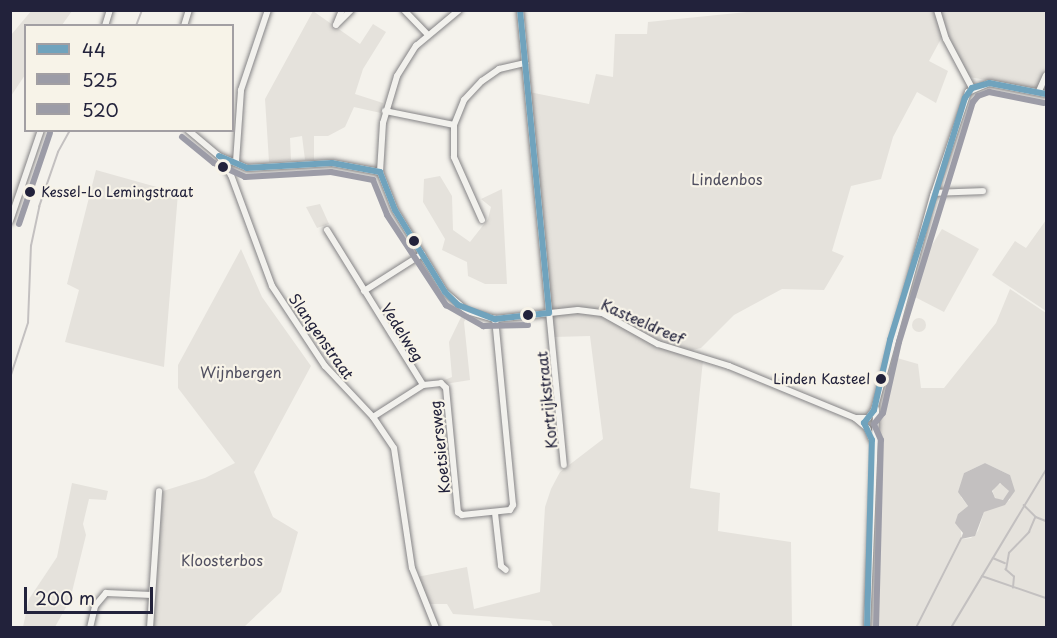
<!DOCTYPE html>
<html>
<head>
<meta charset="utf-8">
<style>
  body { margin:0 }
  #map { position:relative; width:1057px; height:638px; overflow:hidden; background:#f4f2ec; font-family:"Playpen Sans",sans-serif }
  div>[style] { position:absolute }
  .built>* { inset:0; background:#e5e2dc }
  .round { border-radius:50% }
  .water>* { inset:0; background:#c3c0c0 }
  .stream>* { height:1.5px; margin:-0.75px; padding:0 0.75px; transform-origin:0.75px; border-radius:0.75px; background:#c3c0c0 }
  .roads { filter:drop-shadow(0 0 2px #858486) drop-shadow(0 0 2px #858486) }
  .minor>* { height:6px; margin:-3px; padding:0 3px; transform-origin:3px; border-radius:3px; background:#f2f1ed }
  .bus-1>* { height:6px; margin:-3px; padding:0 3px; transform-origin:3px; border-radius:3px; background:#70a3bd }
  .bus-2>* { height:6px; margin:-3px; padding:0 3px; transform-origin:3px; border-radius:3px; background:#9c9ca7 }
  .bus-3>* { height:6px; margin:-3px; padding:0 3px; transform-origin:3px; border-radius:3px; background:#9c9ca7 }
  .dots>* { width:16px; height:16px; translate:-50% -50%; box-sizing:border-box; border:3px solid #f7f3e8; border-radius:50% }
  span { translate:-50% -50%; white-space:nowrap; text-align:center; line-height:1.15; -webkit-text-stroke:4.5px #f7f3e8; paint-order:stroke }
  .bus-label { font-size:14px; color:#22223b }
  .left { translate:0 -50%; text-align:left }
  .right { translate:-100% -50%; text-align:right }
  .park-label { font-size:15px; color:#504f60 }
  .street-label { font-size:15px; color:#22223b }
  .frame { position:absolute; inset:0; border:12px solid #22223b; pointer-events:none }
  .legend { position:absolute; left:24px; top:24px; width:210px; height:108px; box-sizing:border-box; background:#f7f3e8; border:2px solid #a29fa3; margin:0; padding:8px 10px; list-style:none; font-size:18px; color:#22223b }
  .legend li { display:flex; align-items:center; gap:12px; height:30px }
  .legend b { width:30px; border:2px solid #a29fa3 }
  .scale { position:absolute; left:24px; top:587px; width:129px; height:27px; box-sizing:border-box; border:3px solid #22223b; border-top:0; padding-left:8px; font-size:18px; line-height:21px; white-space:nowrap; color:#22223b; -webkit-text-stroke:4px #f7f3e8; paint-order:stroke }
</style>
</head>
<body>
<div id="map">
  <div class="built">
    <div style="clip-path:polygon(32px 10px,72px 11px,62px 25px,26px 26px,25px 75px,11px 96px,11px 35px)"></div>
    <div style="clip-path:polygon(767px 10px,936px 11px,942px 37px,929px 61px,948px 71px,936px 103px,917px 92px,893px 137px,881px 179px,851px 186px,832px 251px,844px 256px,824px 290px,782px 289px,734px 315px,701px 348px,692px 350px,703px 360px,690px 488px,720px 493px,718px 531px,791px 542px,792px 627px,554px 628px,550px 621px,453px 614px,447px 604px,430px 604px,417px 577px,467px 567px,474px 609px,540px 592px,545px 507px,551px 489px,560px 472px,603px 439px,590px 336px,554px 337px,529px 92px,589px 104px,596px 74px,613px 77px,615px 34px,647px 34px,648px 22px)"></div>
    <div style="clip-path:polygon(313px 11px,360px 44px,373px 24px,386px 32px,363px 69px,355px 94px,383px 103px,381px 113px,354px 107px,345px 127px,328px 136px,314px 136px,314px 160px,305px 160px,302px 136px,290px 138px,291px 160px,269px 162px,265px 99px)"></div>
    <div style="clip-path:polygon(939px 11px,1046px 11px,1046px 73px,1038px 89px,969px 77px,963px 72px)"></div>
    <div style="clip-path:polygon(96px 170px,178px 193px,164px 367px,65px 342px,79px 290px,67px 284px)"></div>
    <div style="clip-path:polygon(440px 176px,452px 196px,453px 230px,470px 242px,488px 219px,491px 207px,481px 199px,502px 189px,507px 284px,485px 284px,468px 276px,467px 262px,442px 250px,445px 239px,423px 202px,424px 179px)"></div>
    <div style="clip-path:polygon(320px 204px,329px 224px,317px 228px,306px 207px)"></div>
    <div style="clip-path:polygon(1046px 220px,1046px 311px,992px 275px,1015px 241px,1026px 248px)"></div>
    <div style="clip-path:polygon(942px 229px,979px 249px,944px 312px,909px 294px,919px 266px)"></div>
    <div style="clip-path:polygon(241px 249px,262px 297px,311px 366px,254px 472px,273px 517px,298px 532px,281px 592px,244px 627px,153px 627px,163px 491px,205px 478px,235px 463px,178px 388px,178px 365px)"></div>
    <div style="clip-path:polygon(evenodd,1010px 289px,1046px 313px,1046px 627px,869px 628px,875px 424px,890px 356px,918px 364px,921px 388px,944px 388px,996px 323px,1010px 289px,985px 463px,1010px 475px,1010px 500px,984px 512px,978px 531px,971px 538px,962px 539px,958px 514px,968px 506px,961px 497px,964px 473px,985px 463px)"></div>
    <div style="clip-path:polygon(463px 313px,467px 316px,464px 322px,470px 380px,445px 384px,442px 381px,452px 377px,449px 342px)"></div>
    <div class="round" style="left:912px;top:318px;width:14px;height:14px"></div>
    <div style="clip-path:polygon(72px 483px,108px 491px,106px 500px,89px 499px,83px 524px,86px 535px,70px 600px,55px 627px,23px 627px,29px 599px,57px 557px)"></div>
    <div class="round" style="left:993px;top:484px;width:16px;height:16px"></div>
  </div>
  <div class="water">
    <div style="clip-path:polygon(evenodd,985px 463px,1010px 475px,1015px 491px,1005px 505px,984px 512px,975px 536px,961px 539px,963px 533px,955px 523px,958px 514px,968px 506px,958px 492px,964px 473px,985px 463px,1000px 483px,1009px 491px,1003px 500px,995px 498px,992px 491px,1000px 483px)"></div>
  </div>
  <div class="stream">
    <div style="left:136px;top:26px;width:17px;rotate:-69deg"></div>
    <div style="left:10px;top:378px;width:58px;rotate:-71.9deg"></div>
    <div style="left:28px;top:323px;width:77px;rotate:-87.8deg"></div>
    <div style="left:31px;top:246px;width:40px;rotate:-78deg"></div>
    <div style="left:39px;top:207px;width:58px;rotate:-70.9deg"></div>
    <div style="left:58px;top:152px;width:25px;rotate:-61deg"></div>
    <div style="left:1024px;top:505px;width:17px;rotate:45deg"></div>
    <div style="left:1036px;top:517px;width:11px;rotate:22deg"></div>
    <div style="left:993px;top:558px;width:13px;rotate:23deg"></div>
    <div style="left:982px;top:576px;width:68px;rotate:19deg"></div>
    <div style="left:1013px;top:588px;width:11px;rotate:-85deg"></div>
    <div style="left:1014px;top:577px;width:11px;rotate:-139deg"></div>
    <div style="left:1006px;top:570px;width:17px;rotate:-80deg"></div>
    <div style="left:1009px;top:553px;width:29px;rotate:-46deg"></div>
    <div style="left:1029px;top:532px;width:15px;rotate:-67deg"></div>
    <div style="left:916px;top:628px;width:100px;rotate:-63.2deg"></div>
    <div style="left:951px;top:628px;width:184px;rotate:-59deg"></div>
  </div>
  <div class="roads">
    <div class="minor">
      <div style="left:342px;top:10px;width:16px;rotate:112deg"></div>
      <div style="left:336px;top:25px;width:21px;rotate:-45deg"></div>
      <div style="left:404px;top:10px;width:33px;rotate:46deg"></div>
      <div style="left:520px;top:10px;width:457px;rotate:84.5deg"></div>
      <div style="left:937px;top:10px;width:30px;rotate:73deg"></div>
      <div style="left:946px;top:39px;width:55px;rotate:62deg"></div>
      <div style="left:105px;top:26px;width:17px;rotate:-73deg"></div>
      <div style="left:184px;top:26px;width:17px;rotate:-73deg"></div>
      <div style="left:1039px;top:91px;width:17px;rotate:-66deg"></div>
      <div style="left:385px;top:111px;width:70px;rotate:11.5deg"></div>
      <div style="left:188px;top:130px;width:40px;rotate:40deg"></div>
      <div style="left:219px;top:156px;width:22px;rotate:58deg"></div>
      <div style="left:231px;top:175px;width:118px;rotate:69.7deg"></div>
      <div style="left:272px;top:286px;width:96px;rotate:56.5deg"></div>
      <div style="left:325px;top:366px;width:70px;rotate:46.7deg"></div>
      <div style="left:373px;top:417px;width:37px;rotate:56deg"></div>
      <div style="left:394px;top:448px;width:121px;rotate:81.5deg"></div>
      <div style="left:412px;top:568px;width:65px;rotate:68.2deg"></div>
      <div style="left:219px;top:156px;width:30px;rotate:23deg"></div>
      <div style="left:247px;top:168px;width:85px;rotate:-3.4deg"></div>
      <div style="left:332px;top:163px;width:49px;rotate:10.6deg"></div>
      <div style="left:380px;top:172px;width:41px;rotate:68.5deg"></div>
      <div style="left:395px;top:210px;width:96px;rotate:58.6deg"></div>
      <div style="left:445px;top:292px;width:29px;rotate:41deg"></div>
      <div style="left:467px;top:311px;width:29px;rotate:16deg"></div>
      <div style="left:495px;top:319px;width:83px;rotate:-6.2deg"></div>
      <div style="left:578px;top:310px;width:24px;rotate:7deg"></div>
      <div style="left:602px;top:313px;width:64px;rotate:29deg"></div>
      <div style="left:658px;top:344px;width:74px;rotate:17.2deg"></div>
      <div style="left:729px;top:366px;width:136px;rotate:22.4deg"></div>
      <div style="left:855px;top:418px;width:16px;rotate:40deg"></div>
      <div style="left:867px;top:428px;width:13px;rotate:67deg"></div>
      <div style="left:236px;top:162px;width:72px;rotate:-86deg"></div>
      <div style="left:241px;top:90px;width:84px;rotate:-71.4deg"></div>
      <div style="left:380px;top:172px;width:49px;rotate:-86.5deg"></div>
      <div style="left:383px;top:123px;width:49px;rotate:-73.4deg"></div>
      <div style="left:397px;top:76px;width:36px;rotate:-58deg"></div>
      <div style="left:416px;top:46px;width:56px;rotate:-39.9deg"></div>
      <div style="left:934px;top:193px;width:49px;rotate:-2.3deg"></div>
      <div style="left:482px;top:220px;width:69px;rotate:-114deg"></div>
      <div style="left:454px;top:157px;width:32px;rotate:-90deg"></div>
      <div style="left:454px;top:125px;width:27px;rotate:-68deg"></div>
      <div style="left:464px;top:100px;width:26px;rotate:-47deg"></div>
      <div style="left:482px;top:81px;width:21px;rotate:-35deg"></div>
      <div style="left:499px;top:69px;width:27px;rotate:-13deg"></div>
      <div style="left:10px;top:221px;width:96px;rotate:-71.2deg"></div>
      <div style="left:327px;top:230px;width:182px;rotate:58.2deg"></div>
      <div style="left:364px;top:291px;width:69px;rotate:-32.5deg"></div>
      <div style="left:373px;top:417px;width:59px;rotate:-32.6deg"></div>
      <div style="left:423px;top:385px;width:18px;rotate:-6deg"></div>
      <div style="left:441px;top:383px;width:7px;rotate:45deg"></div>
      <div style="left:446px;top:388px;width:125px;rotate:84.5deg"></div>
      <div style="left:458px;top:512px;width:5px;rotate:37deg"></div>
      <div style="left:462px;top:515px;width:48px;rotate:-5.9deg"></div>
      <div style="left:510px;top:510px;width:6px;rotate:-59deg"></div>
      <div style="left:513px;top:505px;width:187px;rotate:-95.5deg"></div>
      <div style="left:856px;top:418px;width:12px"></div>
      <div style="left:868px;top:418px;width:10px;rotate:-53deg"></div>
      <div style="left:874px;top:410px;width:222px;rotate:-74.6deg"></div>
      <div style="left:933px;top:196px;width:110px;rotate:-71.4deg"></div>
      <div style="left:968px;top:92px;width:23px;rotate:-23deg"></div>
      <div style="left:989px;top:83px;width:58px;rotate:10.9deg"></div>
      <div style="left:495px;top:513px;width:53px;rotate:83.5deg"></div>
      <div style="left:501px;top:566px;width:6px;rotate:39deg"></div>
      <div style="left:90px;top:628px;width:23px;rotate:-77deg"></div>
      <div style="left:95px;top:606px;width:17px;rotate:-50deg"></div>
      <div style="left:106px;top:593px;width:46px;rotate:2.5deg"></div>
      <div style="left:150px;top:628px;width:137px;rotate:-86.2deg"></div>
      <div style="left:867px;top:628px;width:219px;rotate:-87.6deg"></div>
    </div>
  </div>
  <div class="bus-1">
    <div style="left:520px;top:10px;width:304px;rotate:84.5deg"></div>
    <div style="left:219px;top:156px;width:30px;rotate:23deg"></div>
    <div style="left:247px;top:168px;width:85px;rotate:-3.4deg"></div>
    <div style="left:332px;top:163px;width:49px;rotate:10.6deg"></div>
    <div style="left:380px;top:172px;width:41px;rotate:68.5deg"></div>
    <div style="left:395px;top:210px;width:96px;rotate:58.6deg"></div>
    <div style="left:445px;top:292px;width:18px;rotate:45deg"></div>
    <div style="left:458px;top:305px;width:40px;rotate:21deg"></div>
    <div style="left:495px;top:319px;width:54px;rotate:-6.3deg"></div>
    <div style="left:867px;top:628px;width:188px;rotate:-88.5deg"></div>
    <div style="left:872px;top:440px;width:19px;rotate:-115deg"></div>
    <div style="left:864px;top:423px;width:16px;rotate:-52deg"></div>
    <div style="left:874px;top:410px;width:72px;rotate:-77.1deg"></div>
    <div style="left:890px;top:340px;width:253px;rotate:-72.8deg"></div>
    <div style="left:965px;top:98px;width:12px;rotate:-55deg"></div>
    <div style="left:972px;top:88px;width:18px;rotate:-16deg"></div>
    <div style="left:989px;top:83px;width:58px;rotate:10.9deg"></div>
  </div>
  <div class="bus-2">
    <div style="left:876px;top:628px;width:188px;rotate:-88.5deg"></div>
    <div style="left:881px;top:440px;width:17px;rotate:-114deg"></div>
    <div style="left:874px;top:424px;width:14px;rotate:-51deg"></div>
    <div style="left:883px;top:413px;width:73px;rotate:-77.3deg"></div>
    <div style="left:899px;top:342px;width:251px;rotate:-72.9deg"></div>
    <div style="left:973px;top:102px;width:8px;rotate:-50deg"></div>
    <div style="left:978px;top:96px;width:12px;rotate:-20deg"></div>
    <div style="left:989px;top:92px;width:56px;rotate:11.3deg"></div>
  </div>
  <div class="bus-3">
    <div style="left:182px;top:137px;width:41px;rotate:39.1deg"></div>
    <div style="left:214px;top:163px;width:34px;rotate:24deg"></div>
    <div style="left:245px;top:177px;width:86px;rotate:-3.3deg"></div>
    <div style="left:331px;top:172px;width:43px;rotate:10.8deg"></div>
    <div style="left:373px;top:180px;width:38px;rotate:68deg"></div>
    <div style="left:387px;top:215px;width:108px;rotate:56.8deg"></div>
    <div style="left:446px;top:305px;width:43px;rotate:29.6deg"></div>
    <div style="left:483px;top:326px;width:45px;rotate:-1.3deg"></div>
    <div style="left:19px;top:224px;width:96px;rotate:-71.2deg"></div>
  </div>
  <div class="dots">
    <div style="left:223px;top:167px;background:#22223b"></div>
    <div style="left:30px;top:192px;background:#22223b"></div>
    <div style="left:414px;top:241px;background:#22223b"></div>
    <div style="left:528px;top:315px;background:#22223b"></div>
    <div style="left:881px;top:379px;background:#22223b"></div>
  </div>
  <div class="bus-label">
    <span class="left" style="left:41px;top:192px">Kessel-Lo Lemingstraat</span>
    <span class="right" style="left:870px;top:379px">Linden Kasteel</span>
  </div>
  <div class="park-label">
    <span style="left:727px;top:179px">Lindenbos</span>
    <span style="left:241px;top:372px">Wijnbergen</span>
    <span style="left:222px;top:560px">Kloosterbos</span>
  </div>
  <div class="street-label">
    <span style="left:643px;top:321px;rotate:24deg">Kasteeldreef</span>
    <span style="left:403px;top:332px;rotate:58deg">Vedelweg</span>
    <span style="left:322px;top:336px;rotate:55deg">Slangenstraat</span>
    <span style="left:546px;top:400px;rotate:-96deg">Kortrijkstraat</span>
    <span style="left:439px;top:447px;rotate:-96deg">Koetsiersweg</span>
  </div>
  <div class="frame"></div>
  <ul class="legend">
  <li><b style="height:8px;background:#70a3bd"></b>44</li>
  <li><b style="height:8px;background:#9c9ca7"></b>525</li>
  <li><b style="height:8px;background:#9c9ca7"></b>520</li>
  </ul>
  <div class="scale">200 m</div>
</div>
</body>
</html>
